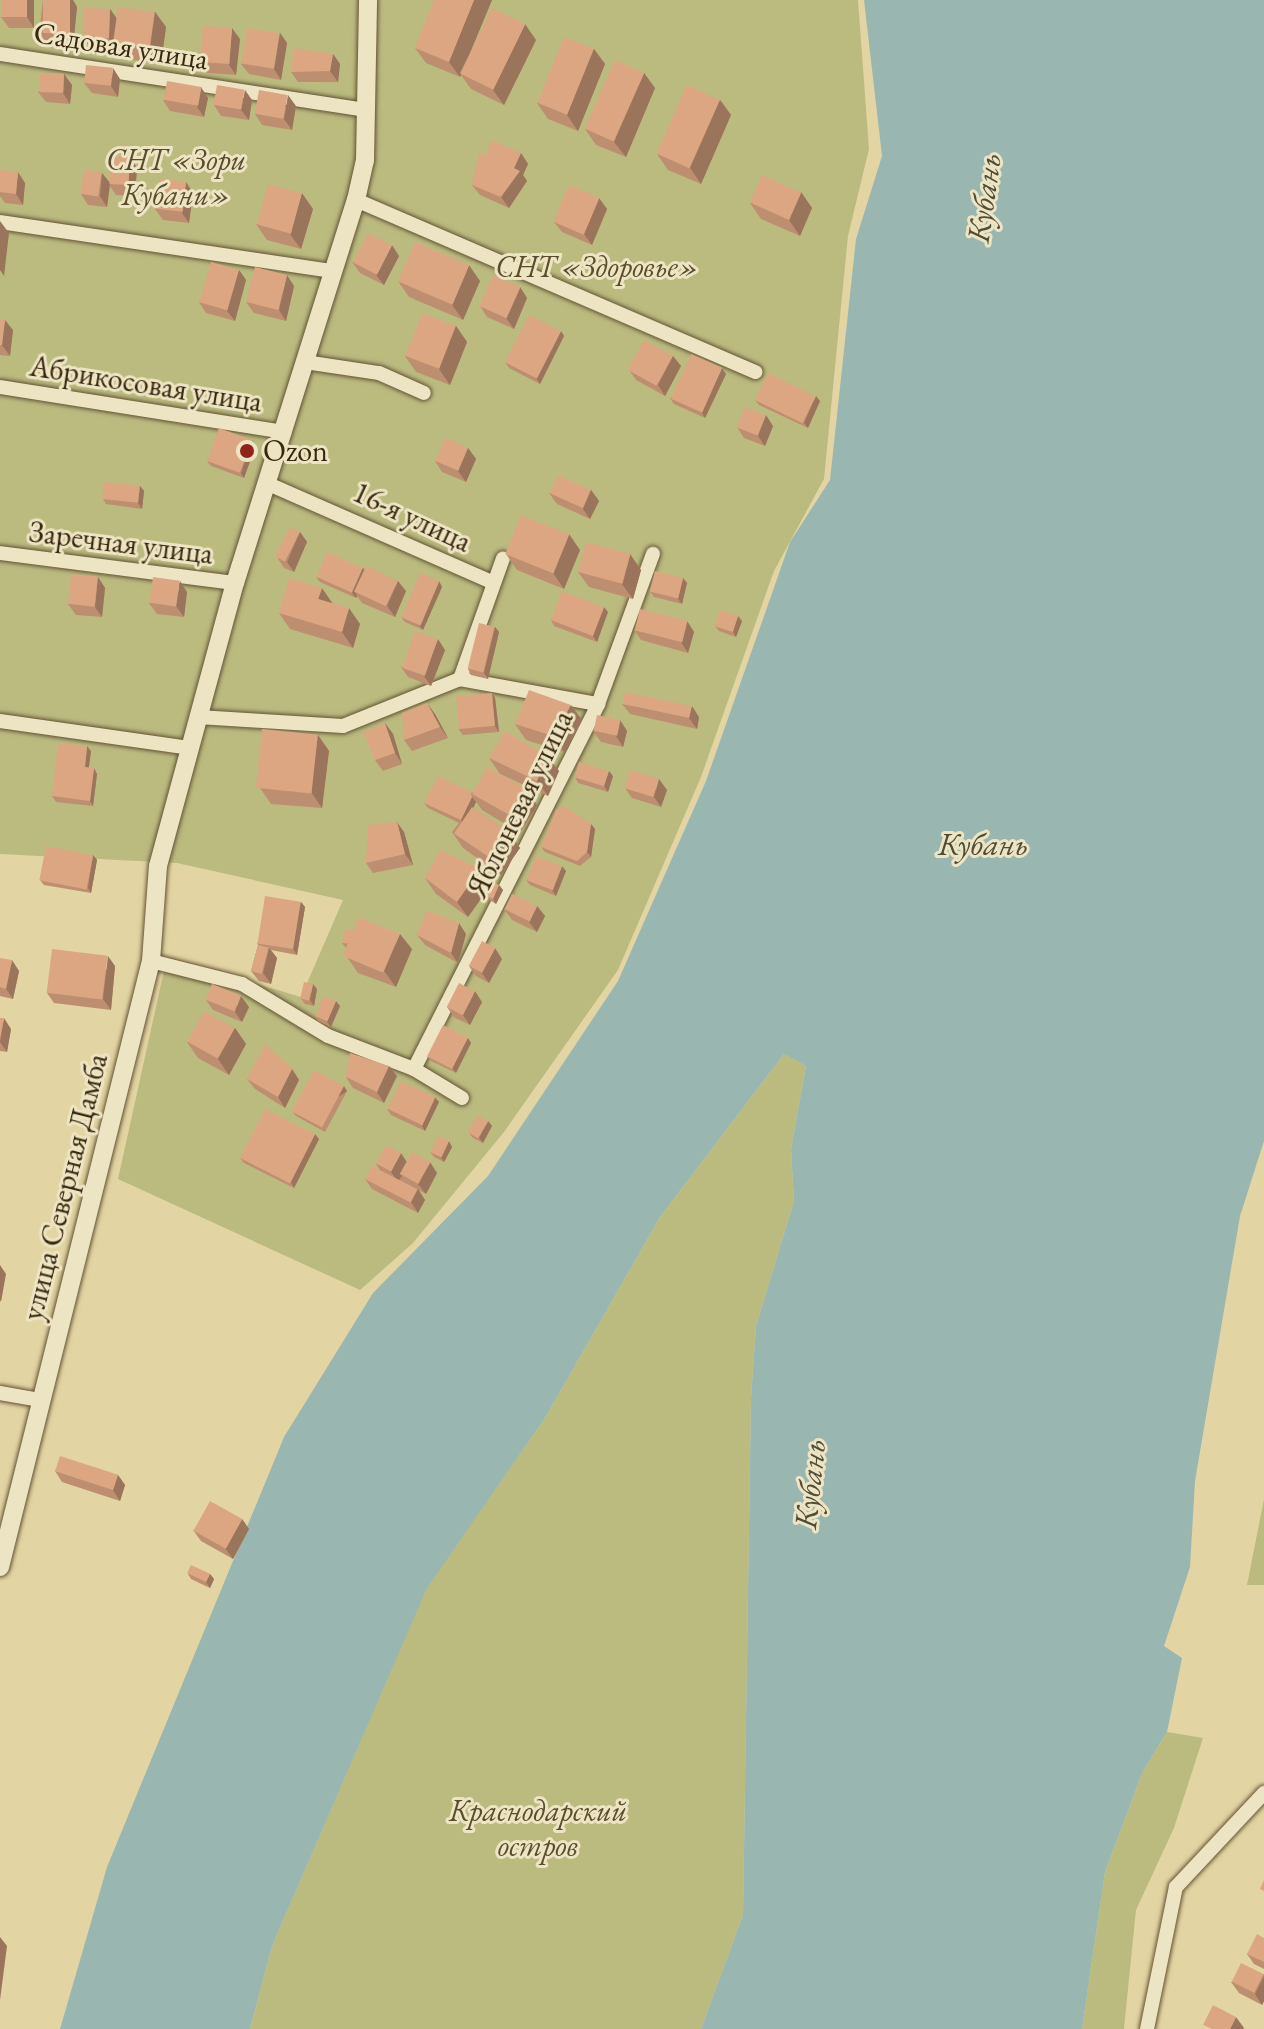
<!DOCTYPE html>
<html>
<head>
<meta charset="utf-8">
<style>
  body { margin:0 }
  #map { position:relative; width:1264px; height:2029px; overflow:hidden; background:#e3d5a3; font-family:"EB Garamond",serif }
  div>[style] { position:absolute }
  .green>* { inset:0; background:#bbbb80 }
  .water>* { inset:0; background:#99b6b1 }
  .roads { filter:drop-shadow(0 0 2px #645335) drop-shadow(0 0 2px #645335) }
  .street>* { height:14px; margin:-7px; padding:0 7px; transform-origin:7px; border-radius:7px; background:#ede4c3 }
  .secondary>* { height:18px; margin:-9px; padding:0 9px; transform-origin:9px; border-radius:9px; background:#ede4c3 }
  .wall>* { inset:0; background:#bd8f70 }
  .shaded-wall>* { inset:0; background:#9a745b; transform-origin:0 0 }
  .building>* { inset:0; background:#dca682; transform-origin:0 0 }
  .dots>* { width:22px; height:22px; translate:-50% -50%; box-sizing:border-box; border:4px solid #ede4c3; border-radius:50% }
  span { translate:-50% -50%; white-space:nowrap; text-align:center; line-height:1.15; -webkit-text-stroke:6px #ede4c3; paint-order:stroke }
  .street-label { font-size:30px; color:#392810 }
  .park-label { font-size:30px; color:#5a4d2c; font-style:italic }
  .poi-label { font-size:30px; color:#392810 }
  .left { translate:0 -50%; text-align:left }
  .water-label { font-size:32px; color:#514c38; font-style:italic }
</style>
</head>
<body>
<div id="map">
  <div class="green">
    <div style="clip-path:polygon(0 0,858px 0,869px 149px,848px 236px,824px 479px,774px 571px,701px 777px,618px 970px,504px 1132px,413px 1243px,360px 1290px,118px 1179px,167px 957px,301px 997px,343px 900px,177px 863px,0 854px)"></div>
    <div style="clip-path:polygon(784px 1054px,806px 1066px,791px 1149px,794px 1201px,756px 1326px,751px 1398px,743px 1915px,701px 2029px,250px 2029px,272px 1946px,427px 1587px,545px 1418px,660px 1217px)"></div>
    <div style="clip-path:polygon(1264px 1499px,1264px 1585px,1247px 1585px)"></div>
    <div style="clip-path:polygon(1167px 1732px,1203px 1738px,1174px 1828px,1136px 1910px,1124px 2029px,1082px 2029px,1105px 1872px,1143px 1771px)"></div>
  </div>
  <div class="water">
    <div style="clip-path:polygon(864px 0,1264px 0,1264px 1141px,1240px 1216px,1195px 1481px,1190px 1567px,1164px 1646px,1182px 1658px,1167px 1732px,1143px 1771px,1105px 1872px,1082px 2029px,701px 2029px,743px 1915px,751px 1398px,756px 1326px,794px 1201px,791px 1149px,806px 1066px,784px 1054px,660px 1217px,545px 1418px,427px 1588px,272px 1946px,250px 2029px,60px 2029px,107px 1867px,284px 1437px,373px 1293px,488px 1176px,618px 981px,706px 781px,790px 542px,830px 480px,856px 239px,882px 156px)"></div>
  </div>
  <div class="roads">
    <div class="street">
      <div style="left:0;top:54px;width:369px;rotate:8.7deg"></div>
      <div style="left:356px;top:200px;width:435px;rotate:23.3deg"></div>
      <div style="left:0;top:222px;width:336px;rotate:8.4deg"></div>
      <div style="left:305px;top:362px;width:75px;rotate:8.5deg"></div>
      <div style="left:379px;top:373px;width:49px;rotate:24deg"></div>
      <div style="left:0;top:387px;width:288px;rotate:9deg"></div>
      <div style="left:266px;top:483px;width:246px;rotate:23.7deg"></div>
      <div style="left:0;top:553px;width:237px;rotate:7.3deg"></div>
      <div style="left:460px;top:679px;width:140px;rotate:10.3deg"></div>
      <div style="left:198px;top:717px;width:145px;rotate:3.6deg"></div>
      <div style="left:343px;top:726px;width:126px;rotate:-21.9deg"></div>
      <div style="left:460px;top:679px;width:128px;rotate:-70.4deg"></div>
      <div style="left:0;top:721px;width:191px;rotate:8.1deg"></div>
      <div style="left:151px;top:961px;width:94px;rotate:14.2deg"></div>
      <div style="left:242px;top:984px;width:100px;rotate:31.2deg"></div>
      <div style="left:328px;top:1036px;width:92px;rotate:21deg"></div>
      <div style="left:414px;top:1069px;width:56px;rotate:31.1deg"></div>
      <div style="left:414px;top:1069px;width:409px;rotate:-63.2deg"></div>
      <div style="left:598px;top:704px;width:160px;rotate:-69.9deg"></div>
      <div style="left:0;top:1393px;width:41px;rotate:9.9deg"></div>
      <div style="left:1147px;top:2029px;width:145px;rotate:-78.5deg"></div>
      <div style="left:1176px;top:1887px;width:129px;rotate:-46.9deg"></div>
    </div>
    <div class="secondary">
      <div style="left:0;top:1567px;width:625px;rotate:-76.01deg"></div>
      <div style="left:151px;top:961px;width:95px;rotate:-85.8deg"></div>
      <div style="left:158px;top:866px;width:293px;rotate:-74.8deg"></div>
      <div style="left:235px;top:583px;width:402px;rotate:-72.5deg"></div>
      <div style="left:356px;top:200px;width:41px;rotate:-77.3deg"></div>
      <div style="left:365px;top:160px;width:160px;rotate:-88.9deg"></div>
    </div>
  </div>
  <div class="wall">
    <div style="clip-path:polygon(1px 0,34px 0,34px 28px,9px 28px,1px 17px)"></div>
    <div style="clip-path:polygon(43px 0,73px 0,77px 7px,73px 46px,47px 44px,39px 33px)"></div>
    <div style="clip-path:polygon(492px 0,470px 53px,536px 40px,504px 105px,471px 89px,461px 75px,460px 77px,426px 63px,415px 48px)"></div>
    <div style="clip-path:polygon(110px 9px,116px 18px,155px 12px,166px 27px,161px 63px,124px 59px,116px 47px,116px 49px,90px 47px,83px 37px)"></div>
    <div style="clip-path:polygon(280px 33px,287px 43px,281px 80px,249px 74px,241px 64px)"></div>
    <div style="clip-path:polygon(240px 39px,236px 75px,207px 73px,199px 62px)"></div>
    <div style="clip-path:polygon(594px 49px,605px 64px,578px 131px,548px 119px,537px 103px)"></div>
    <div style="clip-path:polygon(333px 54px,340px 64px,338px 82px,298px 82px,291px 72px)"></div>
    <div style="clip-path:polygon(644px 73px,655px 88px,626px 157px,596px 145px,585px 129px)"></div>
    <div style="clip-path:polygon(64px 74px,72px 85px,70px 104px,46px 102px,38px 92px)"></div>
    <div style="clip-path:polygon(120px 79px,118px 97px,92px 93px,84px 83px)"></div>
    <div style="clip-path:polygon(208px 98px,204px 117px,170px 111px,163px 100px)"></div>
    <div style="clip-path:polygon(252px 100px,249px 120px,221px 116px,214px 105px)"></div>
    <div style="clip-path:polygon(720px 100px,731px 115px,701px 184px,668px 170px,657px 154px)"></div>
    <div style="clip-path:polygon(296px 106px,292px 130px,262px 125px,255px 114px)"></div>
    <div style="clip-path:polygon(521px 153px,528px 164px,523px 175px,527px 181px,509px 208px,480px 195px,472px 185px,485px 155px)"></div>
    <div style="clip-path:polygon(137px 168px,135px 196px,116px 195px,110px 186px,107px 207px,88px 205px,81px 194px,102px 173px,109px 182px)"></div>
    <div style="clip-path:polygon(0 170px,25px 183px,23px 205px,5px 203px,0 196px)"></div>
    <div style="clip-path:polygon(801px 192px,812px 208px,800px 236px,761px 219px,750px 203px)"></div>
    <div style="clip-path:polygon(193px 193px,189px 223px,163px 220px,155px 209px)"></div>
    <div style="clip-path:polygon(599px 198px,607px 209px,592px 245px,562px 232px,554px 222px)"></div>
    <div style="clip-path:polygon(313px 209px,301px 249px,267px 240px,256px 224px)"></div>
    <div style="clip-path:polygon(399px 256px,384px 285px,360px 273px,352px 262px)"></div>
    <div style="clip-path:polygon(239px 270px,246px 280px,235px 321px,206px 313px,199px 302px)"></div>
    <div style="clip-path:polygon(398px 281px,480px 281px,463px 320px,409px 297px)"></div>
    <div style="clip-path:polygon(294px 286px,286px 321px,254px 313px,246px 302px)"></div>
    <div style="clip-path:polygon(520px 287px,527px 298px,514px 329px,487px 317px,480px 306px)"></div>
    <div style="clip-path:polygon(0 319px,13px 330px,10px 356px,0 355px)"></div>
    <div style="clip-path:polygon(456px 326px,467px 342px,450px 385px,416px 372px,405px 356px)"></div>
    <div style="clip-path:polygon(561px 331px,564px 336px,540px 384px,509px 368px,505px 362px)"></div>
    <div style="clip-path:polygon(673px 356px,681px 366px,665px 396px,636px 380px,629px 370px)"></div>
    <div style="clip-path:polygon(726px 374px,705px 418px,674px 404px,670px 398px)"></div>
    <div style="clip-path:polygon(755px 400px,820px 401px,808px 428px,759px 405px)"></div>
    <div style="clip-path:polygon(773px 426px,765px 446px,744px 438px,737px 427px)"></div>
    <div style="clip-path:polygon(256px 445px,244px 478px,211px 466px,207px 461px)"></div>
    <div style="clip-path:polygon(468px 448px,476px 459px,466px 482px,442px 472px,435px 461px)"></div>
    <div style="clip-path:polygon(140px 486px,144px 491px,142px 509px,106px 504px,103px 499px)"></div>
    <div style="clip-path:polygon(591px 490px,599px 501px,590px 519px,557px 504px,549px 493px)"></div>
    <div style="clip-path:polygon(300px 532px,307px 542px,294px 572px,284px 568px,277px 557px)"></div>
    <div style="clip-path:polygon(580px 550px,564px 589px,517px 570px,506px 554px)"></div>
    <div style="clip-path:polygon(630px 554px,641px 570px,633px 599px,589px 587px,578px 572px)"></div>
    <div style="clip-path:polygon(363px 568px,406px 591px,395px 617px,362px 603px,357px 596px,356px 598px,320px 582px,316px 577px)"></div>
    <div style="clip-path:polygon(98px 577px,105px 588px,102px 617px,76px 615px,68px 604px)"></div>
    <div style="clip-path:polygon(683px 578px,687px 583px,682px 604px,654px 597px,650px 591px)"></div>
    <div style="clip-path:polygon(439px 581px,442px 587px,423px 630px,405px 622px,401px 617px)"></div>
    <div style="clip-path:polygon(187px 592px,184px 617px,157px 614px,149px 603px)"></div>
    <div style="clip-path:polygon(333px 603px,360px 624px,353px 648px,290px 629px,279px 613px)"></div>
    <div style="clip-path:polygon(608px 612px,597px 642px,554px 626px,551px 620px)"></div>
    <div style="clip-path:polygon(687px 621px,694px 632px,688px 653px,641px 640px,634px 630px)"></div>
    <div style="clip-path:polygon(742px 621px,736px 637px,719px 631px,715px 626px)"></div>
    <div style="clip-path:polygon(495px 627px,499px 632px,488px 679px,471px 675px,468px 669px)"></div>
    <div style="clip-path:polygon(445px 650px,431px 686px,408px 677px,401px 667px)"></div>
    <div style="clip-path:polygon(492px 693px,495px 698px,499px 732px,463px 735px,459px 730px)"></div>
    <div style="clip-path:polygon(622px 704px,699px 717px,697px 729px,630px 714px)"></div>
    <div style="clip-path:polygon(435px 714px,448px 738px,412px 751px,404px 740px)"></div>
    <div style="clip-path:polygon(582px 720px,564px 752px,526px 740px,515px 724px)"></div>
    <div style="clip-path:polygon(620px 720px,627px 731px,623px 747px,601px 742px,593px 731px)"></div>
    <div style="clip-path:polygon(385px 723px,393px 734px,402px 764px,383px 771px,375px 760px)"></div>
    <div style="clip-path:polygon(318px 735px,329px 751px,322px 808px,271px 804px,260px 788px)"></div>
    <div style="clip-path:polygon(91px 751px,89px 768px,97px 774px,93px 806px,56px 802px,52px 796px)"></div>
    <div style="clip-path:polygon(547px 756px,559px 771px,548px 796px,500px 774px,489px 758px)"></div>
    <div style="clip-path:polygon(613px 776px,608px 792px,578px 783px,575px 777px)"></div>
    <div style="clip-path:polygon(625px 788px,667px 790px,661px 807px,632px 798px)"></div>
    <div style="clip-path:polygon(472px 792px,537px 805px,520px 833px,482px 810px,476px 802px,473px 808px,509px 832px,520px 848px,501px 875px,463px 848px,452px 832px,459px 823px,428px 808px,424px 803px)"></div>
    <div style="clip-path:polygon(591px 824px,595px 829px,591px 857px,580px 866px,545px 852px,541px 847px)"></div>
    <div style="clip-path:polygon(404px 832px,413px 865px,373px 873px,366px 863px)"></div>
    <div style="clip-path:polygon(93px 855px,97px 860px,91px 893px,44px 885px,40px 880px)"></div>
    <div style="clip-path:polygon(566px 871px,556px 896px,530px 885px,526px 880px)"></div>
    <div style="clip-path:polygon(425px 878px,488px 880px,499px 885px,503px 890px,496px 904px,483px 896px,468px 917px,436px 894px)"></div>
    <div style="clip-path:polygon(301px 902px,305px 907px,297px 955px,271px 950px,277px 958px,271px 984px,259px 981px,251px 971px,258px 945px,257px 943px)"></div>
    <div style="clip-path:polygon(537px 906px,545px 916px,537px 932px,512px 920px,504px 909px)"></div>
    <div style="clip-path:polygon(355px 931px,412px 949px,396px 987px,358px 973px,347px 957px,349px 949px,346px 948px,342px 943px)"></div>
    <div style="clip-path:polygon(466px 934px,458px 963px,425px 945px,417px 935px)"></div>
    <div style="clip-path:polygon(0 958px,19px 971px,13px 999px,0 996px)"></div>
    <div style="clip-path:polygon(502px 959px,489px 983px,476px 976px,469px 966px)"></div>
    <div style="clip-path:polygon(115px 966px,111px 1010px,54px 1003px,47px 993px)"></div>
    <div style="clip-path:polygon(317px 989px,314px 1006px,305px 1004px,301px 999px)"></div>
    <div style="clip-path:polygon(206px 1000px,249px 1007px,242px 1022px,213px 1010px)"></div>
    <div style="clip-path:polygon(482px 1002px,470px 1025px,455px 1018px,447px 1007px)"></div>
    <div style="clip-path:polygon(340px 1006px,331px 1027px,318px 1021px,315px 1016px)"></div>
    <div style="clip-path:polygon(0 1018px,11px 1029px,7px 1052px,0 1051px)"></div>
    <div style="clip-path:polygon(235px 1028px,246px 1044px,229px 1075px,198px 1058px,187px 1042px)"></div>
    <div style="clip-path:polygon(468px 1038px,471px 1043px,456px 1073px,431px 1061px,427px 1056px)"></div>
    <div style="clip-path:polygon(389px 1066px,397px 1076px,384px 1103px,353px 1088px,346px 1077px)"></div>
    <div style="clip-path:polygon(292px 1069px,299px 1080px,285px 1108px,255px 1089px,247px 1079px)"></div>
    <div style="clip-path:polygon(347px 1091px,325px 1132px,296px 1116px,292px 1111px)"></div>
    <div style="clip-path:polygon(439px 1102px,425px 1131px,391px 1115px,387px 1109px)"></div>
    <div style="clip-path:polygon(488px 1121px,492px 1126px,483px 1143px,473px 1138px,469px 1133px)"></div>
    <div style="clip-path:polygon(319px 1139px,294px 1188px,244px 1163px,240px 1158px)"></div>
    <div style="clip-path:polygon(452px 1147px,444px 1162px,434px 1157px,430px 1152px)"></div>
    <div style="clip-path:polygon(406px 1161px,437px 1173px,426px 1194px,418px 1190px,425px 1200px,418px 1213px,372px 1189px,365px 1179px,380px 1170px,376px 1164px)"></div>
    <div style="clip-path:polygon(55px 1471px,118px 1475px,125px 1485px,120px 1501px,62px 1482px)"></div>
    <div style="clip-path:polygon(242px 1519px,249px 1529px,233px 1559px,201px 1541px,193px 1530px)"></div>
    <div style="clip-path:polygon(188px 1574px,210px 1574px,214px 1579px,210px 1588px,191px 1579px)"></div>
    <div style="clip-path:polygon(1264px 1938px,1264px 1969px,1254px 1964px,1247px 1954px)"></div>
    <div style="clip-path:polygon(1264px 1974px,1264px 2001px,1262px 2005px,1239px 1993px,1231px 1982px)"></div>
  </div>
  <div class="shaded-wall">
    <div style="clip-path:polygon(27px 0,34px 0,34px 28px,27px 17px)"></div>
    <div style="clip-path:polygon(70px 0,73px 0,77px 7px,73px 46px,66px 36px)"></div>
    <div style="clip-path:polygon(474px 0,492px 0,460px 77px,449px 62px)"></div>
    <div style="clip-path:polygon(110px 9px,118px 20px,113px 43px,116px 49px,109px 38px)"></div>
    <div style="clip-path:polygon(155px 12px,166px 27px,161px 63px,150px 48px)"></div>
    <div style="clip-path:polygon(525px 24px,536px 40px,504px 105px,493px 90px)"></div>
    <div style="clip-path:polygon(232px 28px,240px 39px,236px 75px,229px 65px)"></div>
    <div style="clip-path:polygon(280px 33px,287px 43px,281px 80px,274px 69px)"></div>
    <div style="clip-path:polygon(594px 49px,605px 64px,578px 131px,567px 115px)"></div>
    <div style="clip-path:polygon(333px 54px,340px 64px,338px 82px,330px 71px)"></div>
    <div style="clip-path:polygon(113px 68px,120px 79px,118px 97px,111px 86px)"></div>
    <div style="clip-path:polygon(644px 73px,655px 88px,626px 157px,614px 142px)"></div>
    <div style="clip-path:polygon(64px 74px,72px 85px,70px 104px,63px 93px)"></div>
    <div style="clip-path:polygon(201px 87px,208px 98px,204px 117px,197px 107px)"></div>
    <div style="clip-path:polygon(245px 90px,252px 100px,249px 120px,241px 110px)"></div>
    <div style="clip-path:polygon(288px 95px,296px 106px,292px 130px,284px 119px)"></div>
    <div style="clip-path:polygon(720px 100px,731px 115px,701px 184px,690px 168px)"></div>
    <div style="clip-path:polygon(521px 153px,528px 164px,523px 175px,527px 181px,509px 208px,501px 197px)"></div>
    <div style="clip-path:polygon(130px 157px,137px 168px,135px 196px,128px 186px)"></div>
    <div style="clip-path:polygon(18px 172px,25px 183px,23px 205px,16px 194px)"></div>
    <div style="clip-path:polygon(102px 173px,110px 183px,107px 207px,100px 196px)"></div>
    <div style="clip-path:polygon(186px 182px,193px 193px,189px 223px,182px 213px)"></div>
    <div style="clip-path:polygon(801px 192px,812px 208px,800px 236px,789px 220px)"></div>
    <div style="clip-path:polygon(302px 193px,313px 209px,301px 249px,290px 234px)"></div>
    <div style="clip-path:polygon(599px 198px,607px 209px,592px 245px,584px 234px)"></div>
    <div style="clip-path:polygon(0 221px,9px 233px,4px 276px,0 270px)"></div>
    <div style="clip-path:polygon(392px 245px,399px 256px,384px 285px,376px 275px)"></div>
    <div style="clip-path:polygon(469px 265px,480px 281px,463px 320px,452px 305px)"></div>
    <div style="clip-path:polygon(239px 270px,246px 280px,235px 321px,227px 311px)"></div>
    <div style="clip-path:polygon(287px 275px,294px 286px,286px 321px,279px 310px)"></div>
    <div style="clip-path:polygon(520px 287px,527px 298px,514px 329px,506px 318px)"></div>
    <div style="clip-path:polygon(5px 320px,13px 330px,10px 356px,2px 345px)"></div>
    <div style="clip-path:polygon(456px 326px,467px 342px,450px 385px,439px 369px)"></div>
    <div style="clip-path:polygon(561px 331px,564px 336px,540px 384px,536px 378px)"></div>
    <div style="clip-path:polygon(673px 356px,681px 366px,665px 396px,658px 385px)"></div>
    <div style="clip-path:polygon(722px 368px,726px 374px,705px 418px,702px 413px)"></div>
    <div style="clip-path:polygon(816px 396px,820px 401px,808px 428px,804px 423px)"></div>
    <div style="clip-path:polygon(766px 415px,773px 426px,765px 446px,758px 436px)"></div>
    <div style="clip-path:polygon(252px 440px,256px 445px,244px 478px,241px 473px)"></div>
    <div style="clip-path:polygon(468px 448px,476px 459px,466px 482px,458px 471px)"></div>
    <div style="clip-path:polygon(140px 486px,144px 491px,142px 509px,138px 503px)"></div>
    <div style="clip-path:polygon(591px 490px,599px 501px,590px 519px,583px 509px)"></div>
    <div style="clip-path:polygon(300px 532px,307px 542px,294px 572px,287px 562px)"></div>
    <div style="clip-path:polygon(569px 534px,580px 550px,564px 589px,553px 573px)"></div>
    <div style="clip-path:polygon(630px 554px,641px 570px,633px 599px,622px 584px)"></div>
    <div style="clip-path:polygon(363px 568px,367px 573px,355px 592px,357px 596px,356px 598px,352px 593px)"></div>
    <div style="clip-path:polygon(98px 577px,105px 588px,102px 617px,95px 607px)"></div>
    <div style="clip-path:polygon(683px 578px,687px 583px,682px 604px,678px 599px)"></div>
    <div style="clip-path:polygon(180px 581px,187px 592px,184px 617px,176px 606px)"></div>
    <div style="clip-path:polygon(398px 581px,406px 591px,395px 617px,387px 606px)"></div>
    <div style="clip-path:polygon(439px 581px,442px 587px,423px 630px,419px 625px)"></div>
    <div style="clip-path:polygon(322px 588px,333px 604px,318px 599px)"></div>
    <div style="clip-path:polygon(604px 607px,608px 612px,597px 642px,593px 636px)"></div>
    <div style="clip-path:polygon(349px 608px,360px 624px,353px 648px,342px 632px)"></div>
    <div style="clip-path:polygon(738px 616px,742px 621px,736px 637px,733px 632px)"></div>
    <div style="clip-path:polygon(687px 621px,694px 632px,688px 653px,681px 642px)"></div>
    <div style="clip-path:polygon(495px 627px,499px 632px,488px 679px,484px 673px)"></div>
    <div style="clip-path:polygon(438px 639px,445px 650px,431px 686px,424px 676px)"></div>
    <div style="clip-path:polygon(492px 693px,495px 698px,499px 732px,495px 726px)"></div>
    <div style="clip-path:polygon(427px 703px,435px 714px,448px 738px,440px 727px)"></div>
    <div style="clip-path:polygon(571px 705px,582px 720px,564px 752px,553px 736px)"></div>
    <div style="clip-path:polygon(692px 706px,699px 717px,697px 729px,689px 718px)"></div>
    <div style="clip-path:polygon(620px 720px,627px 731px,623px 747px,616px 736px)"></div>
    <div style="clip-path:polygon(385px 723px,393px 734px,402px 764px,395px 753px)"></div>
    <div style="clip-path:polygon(318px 735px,329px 751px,322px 808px,311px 792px)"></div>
    <div style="clip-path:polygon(87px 746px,91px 751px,88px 772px,85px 767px)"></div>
    <div style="clip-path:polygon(547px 756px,559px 771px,548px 796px,537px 781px)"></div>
    <div style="clip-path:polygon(94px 768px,97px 774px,93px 806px,90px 801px)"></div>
    <div style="clip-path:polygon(609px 771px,613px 776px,608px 792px,604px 786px)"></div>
    <div style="clip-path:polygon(659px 779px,667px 790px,661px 807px,654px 797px)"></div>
    <div style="clip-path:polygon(526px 789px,537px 805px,520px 833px,509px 817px)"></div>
    <div style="clip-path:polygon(472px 797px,476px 802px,465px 826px,461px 820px)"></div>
    <div style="clip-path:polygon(397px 822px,404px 832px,413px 865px,405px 854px)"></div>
    <div style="clip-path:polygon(591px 824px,595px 829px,591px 857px,587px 852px)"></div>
    <div style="clip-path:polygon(509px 832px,520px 848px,501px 875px,490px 859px)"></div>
    <div style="clip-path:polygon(93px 855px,97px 860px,91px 893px,88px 888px)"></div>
    <div style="clip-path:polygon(562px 866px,566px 871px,556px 896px,552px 890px)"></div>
    <div style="clip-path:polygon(480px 869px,491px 885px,480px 892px,483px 896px,468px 917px,457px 902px)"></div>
    <div style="clip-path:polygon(499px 885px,503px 890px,496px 904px,493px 899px)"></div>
    <div style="clip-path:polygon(301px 902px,305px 907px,297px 955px,293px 949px)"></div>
    <div style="clip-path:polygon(537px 906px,545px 916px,537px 932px,529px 922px)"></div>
    <div style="clip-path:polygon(459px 923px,466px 934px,458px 963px,451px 953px)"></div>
    <div style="clip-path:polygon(400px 934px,412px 949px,396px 987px,384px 971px)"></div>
    <div style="clip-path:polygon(269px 948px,277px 958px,271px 984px,263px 973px)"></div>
    <div style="clip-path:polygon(495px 948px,502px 959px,489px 983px,482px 973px)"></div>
    <div style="clip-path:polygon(108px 956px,115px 966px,111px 1010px,103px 999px)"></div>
    <div style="clip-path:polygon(12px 960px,19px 971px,13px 999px,6px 989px)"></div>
    <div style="clip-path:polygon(313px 984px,317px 989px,314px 1006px,310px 1000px)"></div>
    <div style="clip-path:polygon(475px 991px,482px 1002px,470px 1025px,463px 1015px)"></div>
    <div style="clip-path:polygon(241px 996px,249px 1007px,242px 1022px,235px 1012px)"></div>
    <div style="clip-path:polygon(336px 1001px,340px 1006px,331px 1027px,327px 1022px)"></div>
    <div style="clip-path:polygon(4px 1018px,11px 1029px,7px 1052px,0 1042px)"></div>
    <div style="clip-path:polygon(235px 1028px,246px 1044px,229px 1075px,218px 1059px)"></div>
    <div style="clip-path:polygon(468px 1038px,471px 1043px,456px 1073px,452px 1068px)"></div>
    <div style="clip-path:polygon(389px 1066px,397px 1076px,384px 1103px,377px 1092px)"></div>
    <div style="clip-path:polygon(292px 1069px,299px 1080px,285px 1108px,278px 1097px)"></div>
    <div style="left:344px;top:1086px;width:6px;height:47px;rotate:59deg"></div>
    <div style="clip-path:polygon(435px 1097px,439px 1102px,425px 1131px,422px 1126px)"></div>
    <div style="clip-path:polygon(488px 1121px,492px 1126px,483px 1143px,479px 1138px)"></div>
    <div style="clip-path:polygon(315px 1134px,319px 1139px,294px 1188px,291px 1182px)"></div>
    <div style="clip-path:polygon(449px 1141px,452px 1147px,444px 1162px,441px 1157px)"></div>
    <div style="clip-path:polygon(401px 1153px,408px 1164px,400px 1174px,402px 1176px,398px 1182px,391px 1172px)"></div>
    <div style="clip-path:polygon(430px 1162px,437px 1173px,426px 1194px,418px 1184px)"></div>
    <div style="clip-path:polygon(418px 1189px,425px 1200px,418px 1213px,411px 1202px)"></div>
    <div style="clip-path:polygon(0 1265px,6px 1274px,1px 1302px,0 1300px)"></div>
    <div style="clip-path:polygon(118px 1475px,125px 1485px,120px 1501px,113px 1490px)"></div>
    <div style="clip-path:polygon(242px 1519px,249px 1529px,233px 1559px,225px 1548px)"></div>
    <div style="clip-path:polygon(210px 1574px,214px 1579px,210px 1588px,206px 1582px)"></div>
    <div style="clip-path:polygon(0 1937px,7px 1946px,0 2000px)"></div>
    <div style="clip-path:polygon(1264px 1976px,1264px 2001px,1262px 2005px,1255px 1994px)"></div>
    <div style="clip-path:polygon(1236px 2017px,1244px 2028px,1243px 2029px,1230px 2029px)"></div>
  </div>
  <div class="building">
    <div style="left:1px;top:0;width:26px;height:17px"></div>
    <div style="left:43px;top:0;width:27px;height:33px"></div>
    <div style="clip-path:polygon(434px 0,474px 0,449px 62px,415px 48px)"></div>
    <div style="left:118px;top:7px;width:37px;height:36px;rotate:8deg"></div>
    <div style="left:84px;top:8px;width:26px;height:29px;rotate:2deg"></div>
    <div style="left:492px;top:8px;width:37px;height:73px;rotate:26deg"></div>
    <div style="left:203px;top:26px;width:29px;height:36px;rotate:4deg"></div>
    <div style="left:247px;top:28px;width:33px;height:36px;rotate:9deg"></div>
    <div style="left:564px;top:37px;width:32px;height:71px;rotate:22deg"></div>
    <div style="clip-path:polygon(293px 48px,333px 54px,330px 71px,291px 72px)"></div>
    <div style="left:615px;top:60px;width:32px;height:75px;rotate:24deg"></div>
    <div style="left:86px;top:65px;width:27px;height:18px;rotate:6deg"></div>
    <div style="left:40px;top:73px;width:24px;height:19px;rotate:2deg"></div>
    <div style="left:167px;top:81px;width:35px;height:19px;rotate:10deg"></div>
    <div style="left:217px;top:85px;width:28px;height:20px;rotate:10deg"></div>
    <div style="left:687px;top:85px;width:36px;height:75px;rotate:24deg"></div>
    <div style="left:259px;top:90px;width:29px;height:24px;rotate:10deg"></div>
    <div style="clip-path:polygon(492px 140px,521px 153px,514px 168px,520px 171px,501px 197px,472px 185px,479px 153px,485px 155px)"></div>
    <div style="left:111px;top:156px;width:19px;height:28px;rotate:3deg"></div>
    <div style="clip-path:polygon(0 170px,18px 172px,16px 194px,0 192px)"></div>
    <div style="left:84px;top:170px;width:18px;height:24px;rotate:9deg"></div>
    <div style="left:762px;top:175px;width:43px;height:30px;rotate:24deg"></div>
    <div style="left:159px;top:179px;width:27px;height:30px;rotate:6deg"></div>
    <div style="left:268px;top:184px;width:35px;height:42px;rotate:15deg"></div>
    <div style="left:569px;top:185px;width:33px;height:40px;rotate:23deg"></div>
    <div style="left:368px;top:233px;width:27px;height:33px;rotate:27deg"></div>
    <div style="left:415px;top:242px;width:59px;height:43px;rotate:23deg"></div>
    <div style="left:211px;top:262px;width:29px;height:42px;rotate:16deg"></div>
    <div style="left:255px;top:267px;width:33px;height:36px;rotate:14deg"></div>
    <div style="left:493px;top:275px;width:30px;height:34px;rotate:24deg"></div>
    <div style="left:422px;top:313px;width:36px;height:46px;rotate:21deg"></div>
    <div style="left:529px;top:315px;width:36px;height:53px;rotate:27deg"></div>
    <div style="clip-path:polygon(0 319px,5px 320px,2px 345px,0 345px)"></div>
    <div style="left:644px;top:340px;width:33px;height:34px;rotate:29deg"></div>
    <div style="left:691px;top:354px;width:34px;height:49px;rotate:24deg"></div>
    <div style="left:768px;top:373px;width:53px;height:30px;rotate:26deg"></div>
    <div style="left:745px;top:407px;width:22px;height:22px;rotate:21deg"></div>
    <div style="left:219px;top:428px;width:35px;height:35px;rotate:20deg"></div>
    <div style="left:445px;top:438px;width:25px;height:25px;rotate:23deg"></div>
    <div style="left:558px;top:475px;width:36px;height:20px;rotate:24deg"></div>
    <div style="left:104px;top:482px;width:36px;height:17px;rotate:6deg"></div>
    <div style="left:521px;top:515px;width:52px;height:42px;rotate:22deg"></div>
    <div style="left:290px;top:527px;width:11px;height:33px;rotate:27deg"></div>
    <div style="left:586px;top:542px;width:46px;height:31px;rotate:15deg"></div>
    <div style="left:327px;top:552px;width:39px;height:27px;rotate:24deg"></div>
    <div style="left:366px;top:566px;width:35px;height:28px;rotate:25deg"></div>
    <div style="left:655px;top:571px;width:29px;height:21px;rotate:14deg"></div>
    <div style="left:420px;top:573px;width:21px;height:48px;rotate:23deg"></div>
    <div style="left:71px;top:574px;width:27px;height:30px;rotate:6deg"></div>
    <div style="left:153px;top:577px;width:27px;height:26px;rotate:8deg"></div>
    <div style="clip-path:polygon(289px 578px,322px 588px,318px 599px,349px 608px,342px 632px,279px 613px)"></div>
    <div style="left:562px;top:591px;width:45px;height:31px;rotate:21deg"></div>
    <div style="left:640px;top:609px;width:49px;height:22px;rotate:14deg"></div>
    <div style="left:720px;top:610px;width:19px;height:17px;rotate:18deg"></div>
    <div style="left:479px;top:623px;width:16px;height:47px;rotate:14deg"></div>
    <div style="left:415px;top:631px;width:24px;height:39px;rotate:19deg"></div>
    <div style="clip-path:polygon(529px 690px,571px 705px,553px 736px,515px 724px)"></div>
    <div style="left:625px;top:692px;width:68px;height:12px;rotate:12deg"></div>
    <div style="left:492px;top:693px;width:33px;height:36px;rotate:85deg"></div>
    <div style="clip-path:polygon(427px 703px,440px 727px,404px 740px,402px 713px)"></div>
    <div style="left:597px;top:715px;width:24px;height:16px;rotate:12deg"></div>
    <div style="clip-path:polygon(385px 723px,395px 753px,375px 760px,363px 732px)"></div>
    <div style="left:262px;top:729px;width:56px;height:59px;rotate:6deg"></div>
    <div style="clip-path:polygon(505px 731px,547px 756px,537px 781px,489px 758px)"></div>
    <div style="clip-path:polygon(58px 743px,87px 746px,85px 767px,94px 768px,90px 801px,52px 796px)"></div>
    <div style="left:579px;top:762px;width:31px;height:16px;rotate:17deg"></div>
    <div style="left:487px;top:767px;width:45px;height:31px;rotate:29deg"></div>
    <div style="left:630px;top:770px;width:30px;height:19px;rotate:17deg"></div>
    <div style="clip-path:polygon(438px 776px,472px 792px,471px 794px,472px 797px,461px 820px,424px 803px)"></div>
    <div style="clip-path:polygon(564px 806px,591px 824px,587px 852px,577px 861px,541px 847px,556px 810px)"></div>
    <div style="left:472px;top:807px;width:45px;height:32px;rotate:34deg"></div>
    <div style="clip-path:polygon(397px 822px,405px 854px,366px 863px,368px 825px)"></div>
    <div style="left:46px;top:846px;width:48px;height:35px;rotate:11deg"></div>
    <div style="clip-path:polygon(440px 850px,480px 869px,457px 902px,425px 878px)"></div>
    <div style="left:536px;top:856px;width:28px;height:26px;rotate:21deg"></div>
    <div style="clip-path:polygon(488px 880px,499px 885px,493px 899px,480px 892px)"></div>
    <div style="left:512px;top:894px;width:28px;height:17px;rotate:26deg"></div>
    <div style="left:265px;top:896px;width:36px;height:48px;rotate:9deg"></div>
    <div style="clip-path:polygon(427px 910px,459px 923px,451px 953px,417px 935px)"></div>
    <div style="left:359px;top:917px;width:44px;height:42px;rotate:23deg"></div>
    <div style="clip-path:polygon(345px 929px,355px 931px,351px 944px,342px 943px)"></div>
    <div style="left:482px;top:941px;width:15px;height:28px;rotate:28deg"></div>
    <div style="left:258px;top:945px;width:11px;height:27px;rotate:15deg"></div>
    <div style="left:52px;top:949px;width:56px;height:44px;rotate:7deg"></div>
    <div style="clip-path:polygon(0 958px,12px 960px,6px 989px,0 987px)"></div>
    <div style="left:304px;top:982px;width:9px;height:17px;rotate:13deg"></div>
    <div style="left:459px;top:983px;width:18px;height:27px;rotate:27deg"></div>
    <div style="left:212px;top:984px;width:31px;height:17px;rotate:22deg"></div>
    <div style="left:324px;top:996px;width:13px;height:22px;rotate:23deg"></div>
    <div style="left:204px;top:1011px;width:35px;height:35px;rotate:29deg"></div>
    <div style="clip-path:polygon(0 1018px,4px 1018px,0 1039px)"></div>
    <div style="left:443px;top:1025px;width:28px;height:35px;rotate:27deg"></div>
    <div style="clip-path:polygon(265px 1044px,292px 1069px,278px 1097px,247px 1079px)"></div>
    <div style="clip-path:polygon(350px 1053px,389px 1066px,377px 1092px,346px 1077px)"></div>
    <div style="left:314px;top:1070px;width:34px;height:47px;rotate:28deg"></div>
    <div style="left:401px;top:1081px;width:38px;height:31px;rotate:25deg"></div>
    <div style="left:265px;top:1109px;width:56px;height:55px;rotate:27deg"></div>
    <div style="left:478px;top:1115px;width:12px;height:20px;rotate:31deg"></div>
    <div style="left:438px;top:1136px;width:12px;height:18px;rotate:24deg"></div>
    <div style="left:386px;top:1145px;width:17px;height:21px;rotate:28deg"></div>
    <div style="left:412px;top:1152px;width:21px;height:25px;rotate:29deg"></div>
    <div style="left:372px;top:1166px;width:51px;height:15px;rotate:27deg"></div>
    <div style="left:60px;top:1456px;width:61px;height:16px;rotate:18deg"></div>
    <div style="left:210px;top:1501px;width:37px;height:34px;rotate:29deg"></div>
    <div style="left:191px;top:1565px;width:21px;height:9px;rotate:25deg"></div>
    <div style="clip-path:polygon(1264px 1880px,1264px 1891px,1260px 1889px)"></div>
    <div style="clip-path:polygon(1257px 1934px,1264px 1938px,1264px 1962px,1247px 1954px)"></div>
    <div style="left:1241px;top:1963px;width:25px;height:21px;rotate:26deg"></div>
    <div style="clip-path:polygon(1213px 2005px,1236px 2017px,1230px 2029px,1212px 2029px,1203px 2025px)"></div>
  </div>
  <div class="dots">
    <div style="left:247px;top:451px;background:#8f2418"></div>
  </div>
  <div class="street-label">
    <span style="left:121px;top:46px;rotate:9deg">Садовая улица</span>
    <span style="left:146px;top:384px;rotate:9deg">Абрикосовая улица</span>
    <span style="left:412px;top:517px;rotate:25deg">16-я улица</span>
    <span style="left:121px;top:543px;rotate:7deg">Заречная улица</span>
    <span style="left:520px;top:804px;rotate:-64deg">Яблоневая улица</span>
    <span style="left:65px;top:1187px;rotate:-76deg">улица Северная Дамба</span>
  </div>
  <div class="park-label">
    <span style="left:176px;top:177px">СНТ «Зори<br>Кубани»</span>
    <span style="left:597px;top:267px">СНТ «Здоровье»</span>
    <span style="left:538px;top:1828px">Краснодарский<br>остров</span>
  </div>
  <div class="poi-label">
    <span class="left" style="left:263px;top:451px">Ozon</span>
  </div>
  <div class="water-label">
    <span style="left:984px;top:198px;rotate:-82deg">Кубань</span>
    <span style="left:983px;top:844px">Кубань</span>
    <span style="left:810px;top:1484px;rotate:-84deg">Кубань</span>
  </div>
</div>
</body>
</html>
